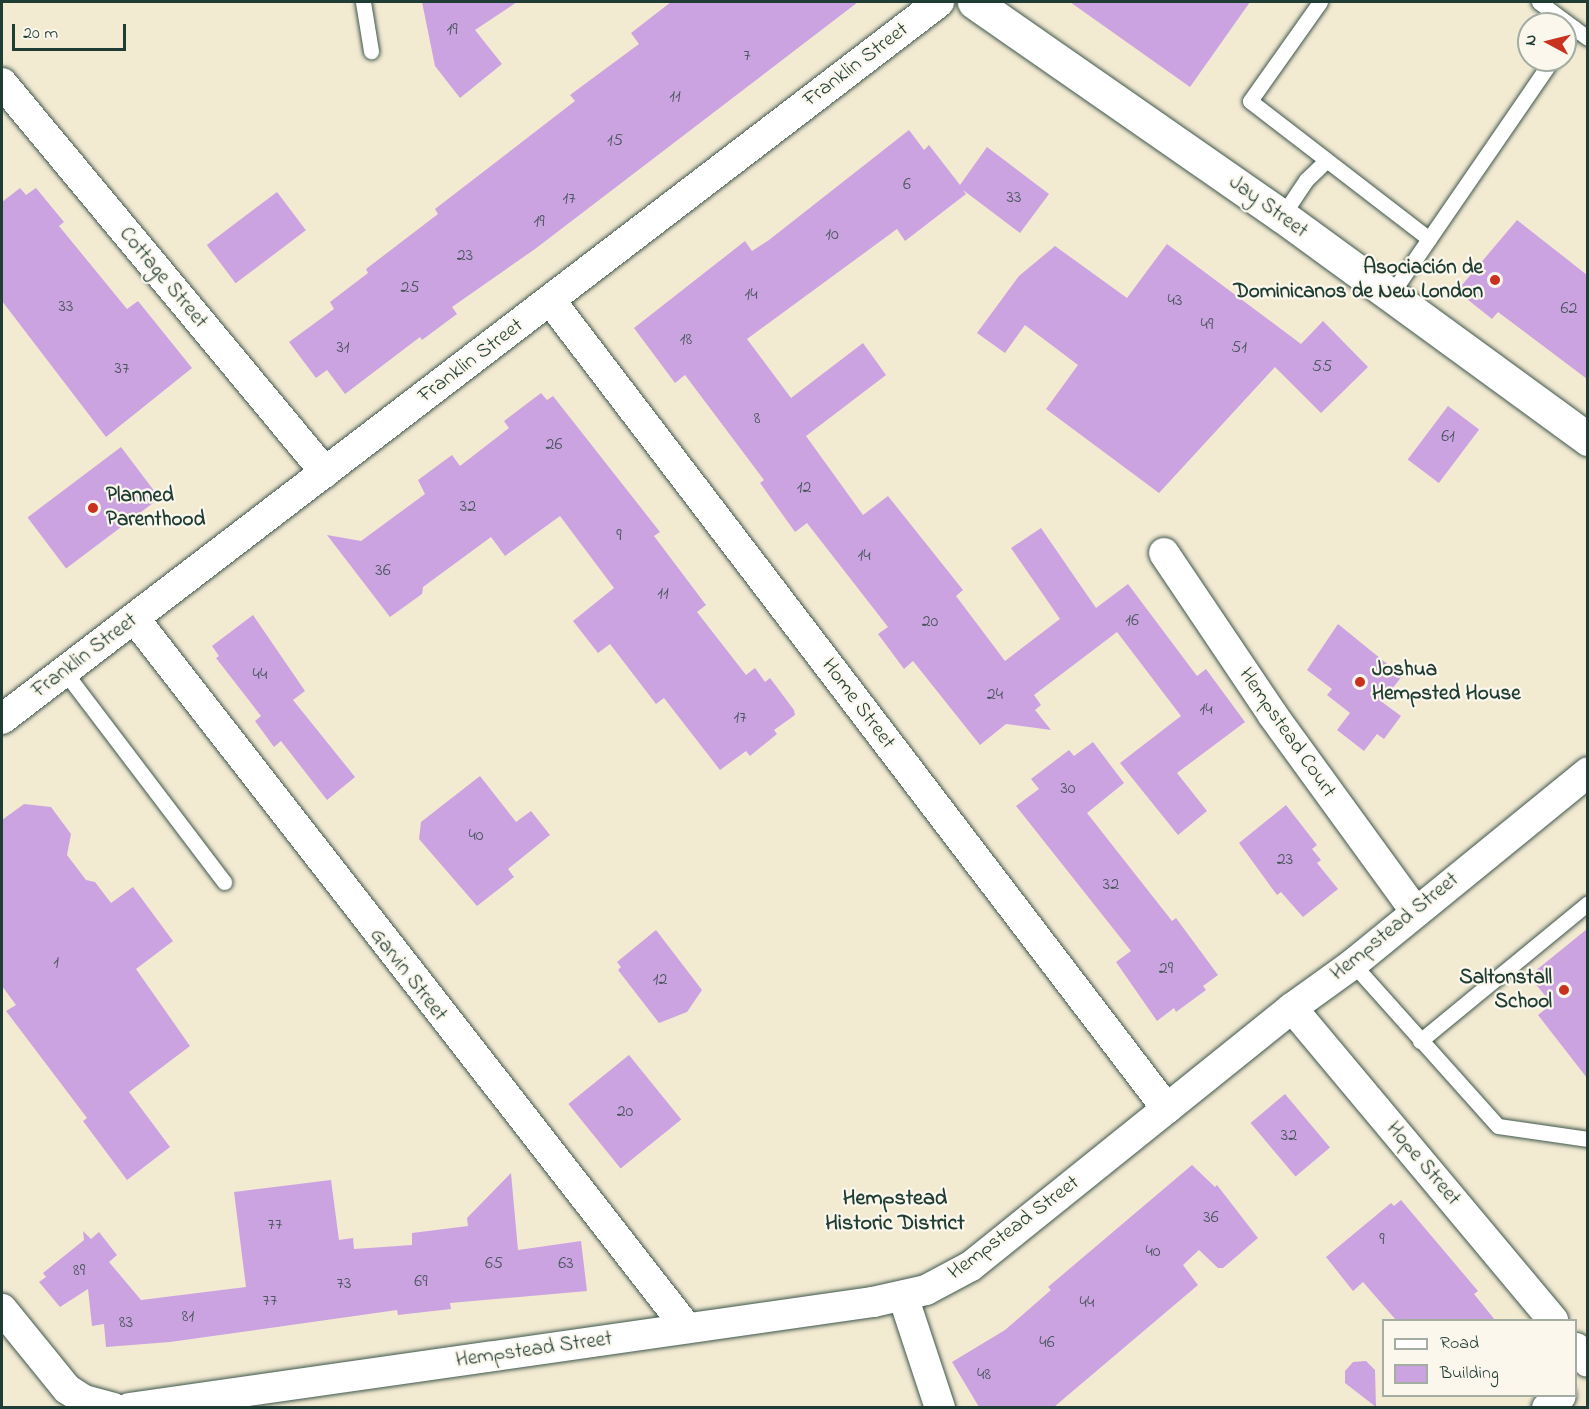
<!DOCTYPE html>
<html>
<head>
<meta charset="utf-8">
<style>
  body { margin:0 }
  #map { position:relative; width:1589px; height:1409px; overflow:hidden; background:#f3ead2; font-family:"Indie Flower",sans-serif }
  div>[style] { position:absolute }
  .building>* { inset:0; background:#cca3e1; transform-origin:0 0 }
  .roads { filter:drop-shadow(0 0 2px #3f574c) drop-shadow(0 0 2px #3f574c) }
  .lane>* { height:15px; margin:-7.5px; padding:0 7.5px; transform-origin:7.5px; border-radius:7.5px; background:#fff }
  .street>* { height:30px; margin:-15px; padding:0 15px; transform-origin:15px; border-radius:15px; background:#fff }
  .primary>* { height:33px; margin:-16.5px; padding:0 16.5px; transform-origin:16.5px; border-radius:16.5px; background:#fff }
  .dots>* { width:16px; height:16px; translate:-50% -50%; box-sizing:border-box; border:3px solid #fbf7ec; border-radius:50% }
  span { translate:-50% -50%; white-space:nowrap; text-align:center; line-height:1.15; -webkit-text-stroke:4.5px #fbf7ec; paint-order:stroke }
  .number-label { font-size:18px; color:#4a565f }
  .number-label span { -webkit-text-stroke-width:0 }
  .street-label { font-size:21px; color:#1f3d34 }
  .poi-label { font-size:21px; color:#1f3d34; font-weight:700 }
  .right { translate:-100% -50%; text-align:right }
  .left { translate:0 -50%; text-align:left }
  .neighbourhood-label { font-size:22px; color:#1f3d34; font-weight:700 }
  .frame { position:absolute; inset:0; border:3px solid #1f3d34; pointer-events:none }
  .legend { position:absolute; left:1382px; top:1319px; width:195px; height:78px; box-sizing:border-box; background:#fbf7ec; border:2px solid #a3ada2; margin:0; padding:8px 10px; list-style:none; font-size:18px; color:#1f3d34 }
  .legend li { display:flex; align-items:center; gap:12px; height:30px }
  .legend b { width:30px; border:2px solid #a3ada2 }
  .north { position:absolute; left:1517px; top:12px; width:60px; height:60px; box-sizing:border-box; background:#fbf7ec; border:2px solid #a3ada2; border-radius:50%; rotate:277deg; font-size:16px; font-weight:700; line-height:24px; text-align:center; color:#1f3d34 }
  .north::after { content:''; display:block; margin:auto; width:21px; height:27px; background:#c8321e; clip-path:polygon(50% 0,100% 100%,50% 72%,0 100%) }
  .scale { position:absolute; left:12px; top:24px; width:114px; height:27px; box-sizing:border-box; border:3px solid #1f3d34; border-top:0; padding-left:8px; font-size:18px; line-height:21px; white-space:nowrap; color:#1f3d34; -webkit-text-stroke:4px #fbf7ec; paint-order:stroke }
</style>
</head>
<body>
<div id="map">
  <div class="building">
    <div style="clip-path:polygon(422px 2px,517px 2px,475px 30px,502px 64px,460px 98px,435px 66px)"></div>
    <div style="clip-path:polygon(671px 2px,858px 2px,535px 249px,452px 307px,457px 314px,422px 340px,420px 337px,345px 394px,327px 370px,316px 378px,289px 342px,334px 309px,330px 302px,368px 273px,366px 269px,438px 214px,435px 209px,575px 101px,570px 95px,639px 44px,631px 33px)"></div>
    <div style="clip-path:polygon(1070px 2px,1250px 2px,1190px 87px)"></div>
    <div style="clip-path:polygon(909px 130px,924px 150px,929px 145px,960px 185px,987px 147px,1049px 194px,1020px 233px,963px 190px,966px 194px,905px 241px,897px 229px,747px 339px,791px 398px,863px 343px,886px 375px,806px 436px,863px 515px,888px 496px,963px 590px,956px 596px,1005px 661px,1060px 619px,1011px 548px,1041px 528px,1096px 608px,1128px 584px,1197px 676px,1206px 669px,1245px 722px,1177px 773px,1207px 811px,1178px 835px,1120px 763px,1181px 716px,1117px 632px,1034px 695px,1041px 705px,1035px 710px,1051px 730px,1006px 724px,980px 745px,913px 661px,904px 669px,878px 634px,888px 627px,807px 523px,795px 532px,760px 483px,764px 480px,685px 375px,675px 383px,634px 328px,745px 241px,752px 251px,769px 240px)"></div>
    <div style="clip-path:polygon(20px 188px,26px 195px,36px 188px,64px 222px,59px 226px,127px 309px,138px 301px,192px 368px,106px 437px,2px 301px,2px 202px)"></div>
    <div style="left:277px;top:192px;width:48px;height:88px;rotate:53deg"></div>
    <div style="clip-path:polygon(1517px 220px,1587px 275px,1587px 379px,1498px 312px,1492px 319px,1457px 291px)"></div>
    <div style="clip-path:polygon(1167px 244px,1301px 344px,1323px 321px,1368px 367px,1321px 413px,1275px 367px,1159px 493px,1046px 409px,1078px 365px,1025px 325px,1005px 353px,977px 333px,1019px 276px,1055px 246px,1127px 298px)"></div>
    <div style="clip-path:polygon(541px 393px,547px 400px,553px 396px,660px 532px,654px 536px,706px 605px,697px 612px,746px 675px,755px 668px,765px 682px,770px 678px,794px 710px,795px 715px,774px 730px,777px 734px,750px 756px,746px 751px,720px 770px,664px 698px,656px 704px,610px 644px,598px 653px,573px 621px,614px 588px,560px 516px,505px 556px,491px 537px,423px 587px,422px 594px,390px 617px,327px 535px,361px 541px,425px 494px,418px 480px,452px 455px,460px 466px,509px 428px,504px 421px)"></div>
    <div style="left:1448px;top:406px;width:39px;height:67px;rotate:37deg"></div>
    <div style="left:121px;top:447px;width:64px;height:117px;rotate:53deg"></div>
    <div style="clip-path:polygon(253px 615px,305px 691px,293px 700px,355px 777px,327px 800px,281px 741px,274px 747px,255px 721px,261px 716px,216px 658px,219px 656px,212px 646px)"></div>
    <div style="clip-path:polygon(1338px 624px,1402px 676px,1382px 702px,1401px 716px,1384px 739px,1377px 734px,1364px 751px,1337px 730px,1350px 713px,1327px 695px,1332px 689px,1307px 670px)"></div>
    <div style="clip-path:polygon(1093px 742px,1124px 783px,1087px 813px,1172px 921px,1176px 918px,1218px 975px,1203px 986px,1206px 990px,1176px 1012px,1174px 1008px,1157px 1021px,1116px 962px,1131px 951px,1016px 806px,1039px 789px,1031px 779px,1069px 750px,1074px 756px)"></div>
    <div style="clip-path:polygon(480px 776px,516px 822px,531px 811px,550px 835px,508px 869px,514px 877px,477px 906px,419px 839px,421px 822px)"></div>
    <div style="clip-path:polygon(24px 804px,51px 807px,71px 834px,67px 855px,86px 880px,95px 882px,111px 903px,133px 887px,173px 941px,136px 969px,190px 1046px,129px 1092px,170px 1147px,127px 1180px,83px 1121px,87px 1118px,6px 1011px,16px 1005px,2px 986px,2px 820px)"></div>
    <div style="clip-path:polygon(1286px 805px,1317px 845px,1312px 849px,1321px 860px,1317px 863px,1338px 889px,1303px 917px,1281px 892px,1277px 895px,1239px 843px)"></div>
    <div style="clip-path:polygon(1587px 929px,1587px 1078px,1538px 1015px,1552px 1004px,1529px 976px)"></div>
    <div style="clip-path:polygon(656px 930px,702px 990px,687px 1012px,659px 1023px,618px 970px,621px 967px,617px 962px)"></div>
    <div style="left:629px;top:1055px;width:83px;height:78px;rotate:51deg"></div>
    <div style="left:1285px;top:1094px;width:70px;height:45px;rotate:50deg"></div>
    <div style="clip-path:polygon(1192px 1165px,1215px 1187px,1217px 1185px,1258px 1238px,1223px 1268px,1218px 1268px,1199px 1250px,1183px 1265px,1198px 1285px,1054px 1407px,979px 1407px,952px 1362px,1005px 1330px,1051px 1290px,1048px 1287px)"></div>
    <div style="clip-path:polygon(511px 1173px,518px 1250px,581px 1241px,587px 1291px,450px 1303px,451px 1309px,398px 1315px,397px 1310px,170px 1342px,106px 1347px,104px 1324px,92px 1326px,88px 1289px,60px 1307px,39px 1282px,46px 1277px,43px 1273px,84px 1240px,83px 1231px,91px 1239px,99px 1232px,117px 1255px,109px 1262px,141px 1300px,246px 1287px,234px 1192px,331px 1180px,339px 1240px,353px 1238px,354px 1249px,412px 1245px,412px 1233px,468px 1226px,467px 1218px)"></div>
    <div style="clip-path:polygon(1401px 1200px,1478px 1291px,1474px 1294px,1495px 1320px,1396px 1320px,1363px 1282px,1353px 1291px,1326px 1257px,1391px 1203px,1394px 1206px)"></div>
    <div style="clip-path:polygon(1366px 1361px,1375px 1370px,1376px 1407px,1345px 1383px,1345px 1371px,1353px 1362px)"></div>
  </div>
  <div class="roads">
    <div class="lane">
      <div style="left:363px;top:2px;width:50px;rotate:80.7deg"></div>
      <div style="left:1320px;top:2px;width:121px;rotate:125.3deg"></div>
      <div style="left:1250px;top:101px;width:226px;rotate:37.6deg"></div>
      <div style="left:1539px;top:2px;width:44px;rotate:36.6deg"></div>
      <div style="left:1574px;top:28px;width:17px;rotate:123deg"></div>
      <div style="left:1574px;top:28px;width:17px;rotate:36deg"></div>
      <div style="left:1282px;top:216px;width:43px;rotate:-56.3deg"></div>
      <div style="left:1306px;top:180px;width:28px;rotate:-44deg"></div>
      <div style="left:1389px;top:297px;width:288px;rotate:-55.5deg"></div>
      <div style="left:64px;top:671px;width:265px;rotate:52.8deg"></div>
      <div style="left:1353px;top:964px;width:217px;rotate:48.2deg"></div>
      <div style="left:1498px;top:1126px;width:91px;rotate:8.2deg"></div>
      <div style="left:1420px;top:1041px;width:217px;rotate:-39.4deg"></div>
    </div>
    <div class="street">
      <div style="left:2px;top:83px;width:506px;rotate:50.3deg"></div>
      <div style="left:550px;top:300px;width:1017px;rotate:52.67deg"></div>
      <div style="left:1164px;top:553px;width:194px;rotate:56.1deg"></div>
      <div style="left:1272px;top:714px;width:243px;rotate:54deg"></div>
      <div style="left:134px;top:618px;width:900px;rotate:52.09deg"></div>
      <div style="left:2px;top:719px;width:1180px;rotate:-37.42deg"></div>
      <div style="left:1292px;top:1008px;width:407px;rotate:50.1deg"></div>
      <div style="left:903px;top:1296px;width:118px;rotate:71.7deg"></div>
      <div style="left:2px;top:1309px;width:103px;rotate:50.9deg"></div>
      <div style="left:67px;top:1389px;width:20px;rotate:33deg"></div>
      <div style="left:84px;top:1400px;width:30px;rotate:15deg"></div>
      <div style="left:1576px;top:1348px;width:18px;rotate:49deg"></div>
      <div style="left:129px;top:1408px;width:752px;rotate:-8.11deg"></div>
      <div style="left:873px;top:1302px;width:54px;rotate:-12.8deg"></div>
      <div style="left:926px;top:1290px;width:51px;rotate:-28.1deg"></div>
      <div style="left:971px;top:1266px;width:412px;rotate:-38.8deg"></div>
      <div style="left:1292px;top:1008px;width:75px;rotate:-35.8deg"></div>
      <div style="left:1353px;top:964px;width:303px;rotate:-39.2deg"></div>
      <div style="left:1547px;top:1408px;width:18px;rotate:-41deg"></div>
    </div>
    <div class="primary">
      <div style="left:974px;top:2px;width:375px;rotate:34.8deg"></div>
      <div style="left:1282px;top:216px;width:379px;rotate:36.1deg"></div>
    </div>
  </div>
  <div class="dots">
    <div style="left:1495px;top:280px;background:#c8321e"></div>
    <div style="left:93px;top:508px;background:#c8321e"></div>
    <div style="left:1360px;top:682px;background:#c8321e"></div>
    <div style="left:1564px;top:990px;background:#c8321e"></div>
  </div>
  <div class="number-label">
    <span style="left:452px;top:30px">19</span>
    <span style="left:747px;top:56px">7</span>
    <span style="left:675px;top:97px">11</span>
    <span style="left:615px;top:141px">15</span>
    <span style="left:907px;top:185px">6</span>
    <span style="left:1014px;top:198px">33</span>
    <span style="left:569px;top:199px">17</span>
    <span style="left:539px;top:222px">19</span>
    <span style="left:832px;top:235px">10</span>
    <span style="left:465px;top:256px">23</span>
    <span style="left:410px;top:288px">25</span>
    <span style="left:751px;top:295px">14</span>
    <span style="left:1175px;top:301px">43</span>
    <span style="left:66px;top:307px">33</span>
    <span style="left:1569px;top:309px">62</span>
    <span style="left:1207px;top:325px">49</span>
    <span style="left:686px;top:340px">18</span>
    <span style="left:343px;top:348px">31</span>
    <span style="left:1239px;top:348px">51</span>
    <span style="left:1322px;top:367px">55</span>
    <span style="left:122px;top:369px">37</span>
    <span style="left:757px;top:419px">8</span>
    <span style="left:1448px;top:437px">61</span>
    <span style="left:554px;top:445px">26</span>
    <span style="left:804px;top:488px">12</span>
    <span style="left:468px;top:507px">32</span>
    <span style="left:619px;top:536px">9</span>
    <span style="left:864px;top:556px">14</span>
    <span style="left:383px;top:571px">36</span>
    <span style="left:663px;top:594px">11</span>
    <span style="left:1132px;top:621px">16</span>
    <span style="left:930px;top:622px">20</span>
    <span style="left:260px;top:675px">44</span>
    <span style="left:995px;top:695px">24</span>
    <span style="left:1206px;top:710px">14</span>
    <span style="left:740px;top:718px">17</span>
    <span style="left:1068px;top:789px">30</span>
    <span style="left:476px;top:836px">40</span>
    <span style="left:1285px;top:860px">23</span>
    <span style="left:1111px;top:885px">32</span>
    <span style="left:56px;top:963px">1</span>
    <span style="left:1166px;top:969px">29</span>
    <span style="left:660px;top:980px">12</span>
    <span style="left:625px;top:1112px">20</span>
    <span style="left:1289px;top:1136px">32</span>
    <span style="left:1211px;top:1218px">36</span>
    <span style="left:275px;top:1225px">77</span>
    <span style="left:1382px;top:1240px">9</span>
    <span style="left:1153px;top:1252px">40</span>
    <span style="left:494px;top:1264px">65</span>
    <span style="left:566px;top:1264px">63</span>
    <span style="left:79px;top:1271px">89</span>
    <span style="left:421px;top:1282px">69</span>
    <span style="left:344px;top:1284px">73</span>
    <span style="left:270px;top:1301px">77</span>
    <span style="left:1087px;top:1303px">44</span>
    <span style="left:188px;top:1317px">81</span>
    <span style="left:126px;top:1323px">83</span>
    <span style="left:1047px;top:1343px">46</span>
    <span style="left:984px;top:1375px">48</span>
  </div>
  <div class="street-label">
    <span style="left:856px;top:65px;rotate:-37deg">Franklin Street</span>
    <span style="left:1268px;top:207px;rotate:36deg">Jay Street</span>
    <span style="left:163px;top:278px;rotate:50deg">Cottage Street</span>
    <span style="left:471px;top:361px;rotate:-37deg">Franklin Street</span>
    <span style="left:85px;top:656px;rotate:-37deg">Franklin Street</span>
    <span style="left:858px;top:704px;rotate:53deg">Home Street</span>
    <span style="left:1287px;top:733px;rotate:55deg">Hempstead Court</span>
    <span style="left:1395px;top:927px;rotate:-39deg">Hempstead Street</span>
    <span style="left:408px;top:975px;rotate:52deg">Garvin Street</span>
    <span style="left:1423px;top:1164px;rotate:50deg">Hope Street</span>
    <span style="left:1014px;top:1228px;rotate:-37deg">Hempstead Street</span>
    <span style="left:534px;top:1350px;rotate:-8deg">Hempstead Street</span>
  </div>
  <div class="poi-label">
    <span class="right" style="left:1483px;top:280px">Asociación de<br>Dominicanos de New London</span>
    <span class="left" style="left:106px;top:508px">Planned<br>Parenthood</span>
    <span class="left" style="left:1372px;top:682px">Joshua<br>Hempsted House</span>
    <span class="right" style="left:1552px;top:990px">Saltonstall<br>School</span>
  </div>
  <div class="neighbourhood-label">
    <span style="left:895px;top:1212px">Hempstead<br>Historic District</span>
  </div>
  <div class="frame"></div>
  <ul class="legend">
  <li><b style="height:8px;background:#fff"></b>Road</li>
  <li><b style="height:16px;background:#cca3e1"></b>Building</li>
  </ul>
  <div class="north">N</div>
  <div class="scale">20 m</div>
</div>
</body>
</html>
